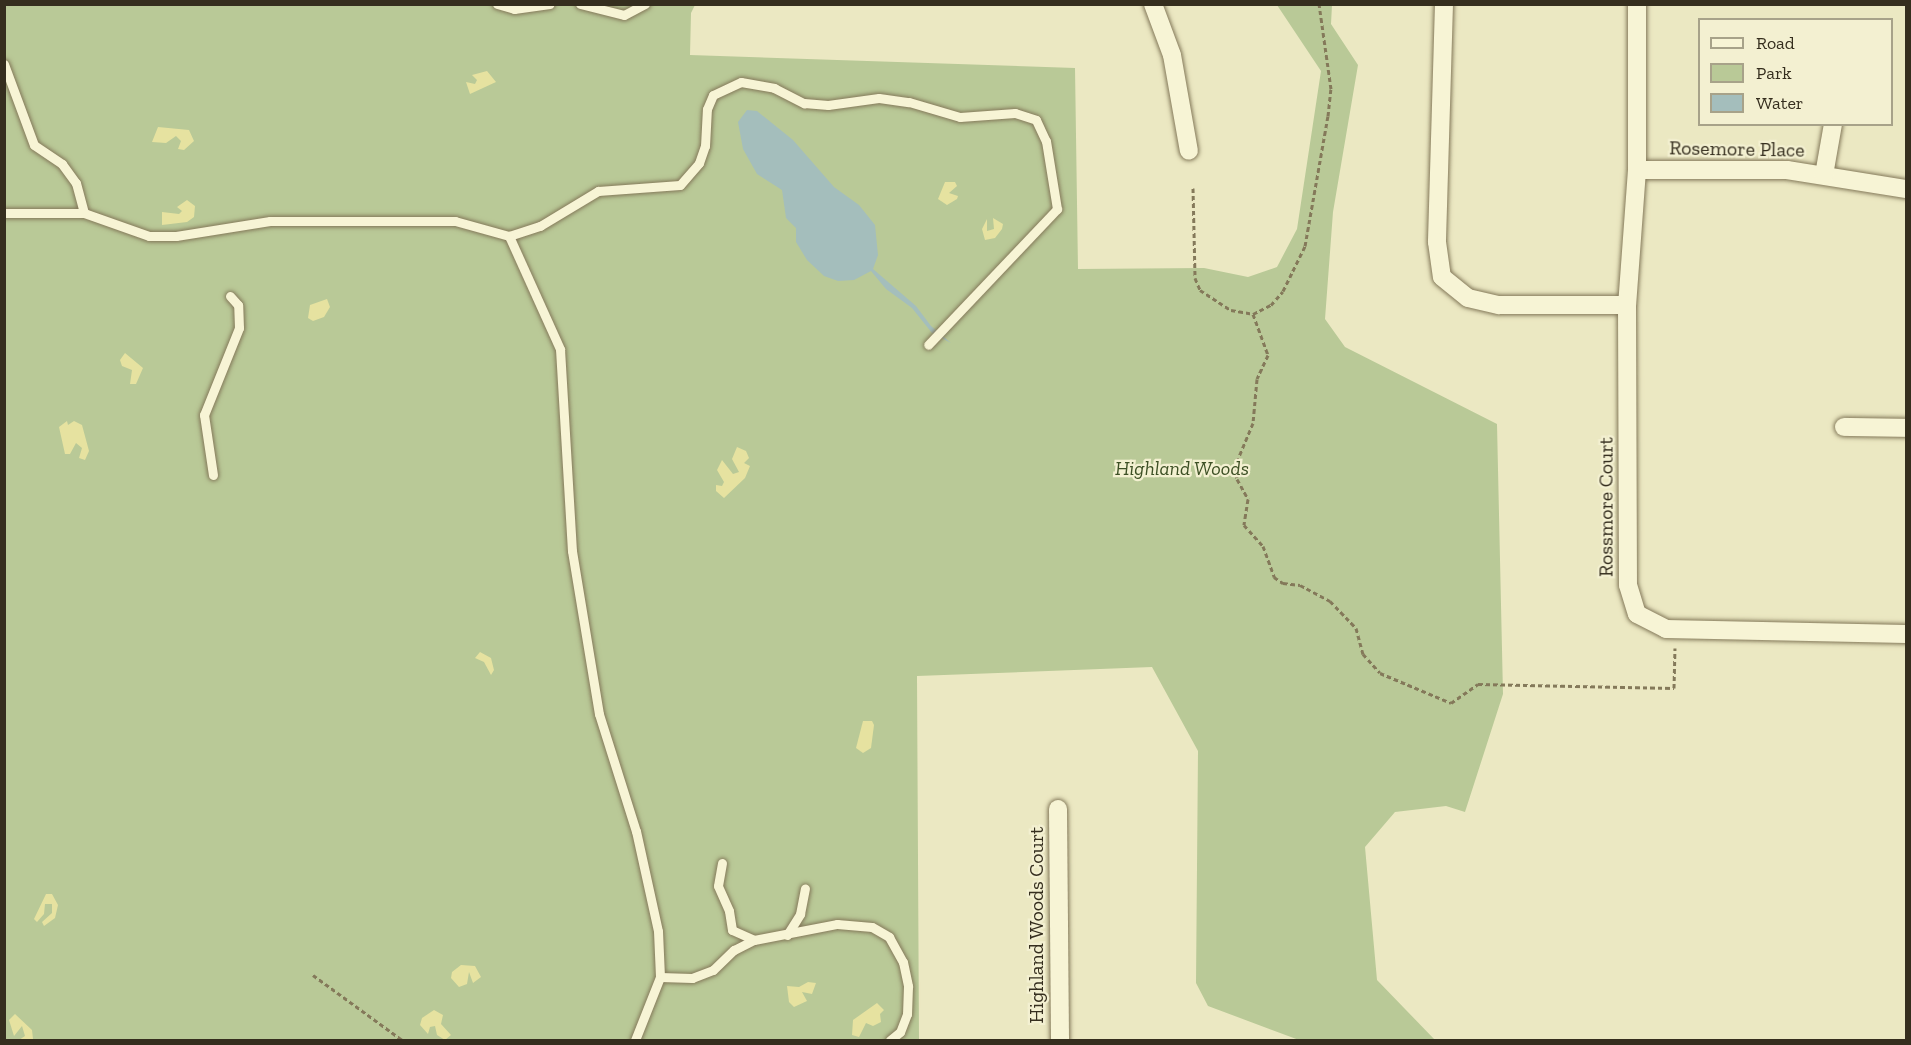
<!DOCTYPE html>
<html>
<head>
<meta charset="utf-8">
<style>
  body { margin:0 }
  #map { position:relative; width:1911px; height:1045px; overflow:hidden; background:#ebe8c2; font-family:"Zilla Slab",serif }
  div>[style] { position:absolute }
  .green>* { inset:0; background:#b9c997 }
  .sand>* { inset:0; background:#e6e2a0 }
  .water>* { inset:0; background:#a4bebc }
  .path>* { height:3px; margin-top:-1.5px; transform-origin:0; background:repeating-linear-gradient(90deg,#84795a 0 4.5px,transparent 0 7.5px) }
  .roads { filter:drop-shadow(0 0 2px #84795a) drop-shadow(0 0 2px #84795a) }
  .lane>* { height:9px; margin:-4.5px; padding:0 4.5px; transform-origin:4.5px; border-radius:4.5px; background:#f7f4d5 }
  .street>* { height:18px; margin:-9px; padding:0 9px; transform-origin:9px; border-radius:9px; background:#f7f4d5 }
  span { translate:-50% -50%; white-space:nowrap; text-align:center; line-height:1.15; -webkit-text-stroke:4.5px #f3f0d1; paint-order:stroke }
  .street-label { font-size:20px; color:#352e1e }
  .park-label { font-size:20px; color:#3d5025; font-style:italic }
  .frame { position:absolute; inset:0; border:6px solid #352e1e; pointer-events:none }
  .legend { position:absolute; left:1698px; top:18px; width:195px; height:108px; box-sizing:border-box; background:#f3f0d1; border:2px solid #a7a289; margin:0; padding:8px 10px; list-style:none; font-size:18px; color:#352e1e }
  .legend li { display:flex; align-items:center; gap:12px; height:30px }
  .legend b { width:30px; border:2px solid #a7a289 }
</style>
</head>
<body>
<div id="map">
  <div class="green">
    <div style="clip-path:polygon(5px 5px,695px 5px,691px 13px,690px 55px,1075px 68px,1078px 269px,1204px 268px,1248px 277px,1277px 267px,1297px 229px,1321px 71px,1277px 5px,1332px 5px,1331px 24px,1358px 65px,1333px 212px,1325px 319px,1345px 347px,1497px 424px,1503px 694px,1465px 812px,1446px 806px,1395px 812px,1365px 847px,1377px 980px,1435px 1040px,1299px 1040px,1208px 1006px,1196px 983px,1198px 751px,1152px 667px,917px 676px,919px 1040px,5px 1040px)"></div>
  </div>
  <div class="sand">
    <div style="clip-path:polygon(487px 71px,496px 82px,470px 94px,466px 82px,475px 84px,477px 80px,472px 75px)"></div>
    <div style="clip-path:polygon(158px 127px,189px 130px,194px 141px,184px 150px,178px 149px,181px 141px,176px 136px,166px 143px,152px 142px)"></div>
    <div style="clip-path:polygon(945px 182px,955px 182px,957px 186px,949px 193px,958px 196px,957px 199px,947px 205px,938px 199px)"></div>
    <div style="clip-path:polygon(187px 200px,195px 206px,194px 217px,187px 222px,162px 225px,162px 212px,179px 214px,182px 211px,177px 207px)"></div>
    <div style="clip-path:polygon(993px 218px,1003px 224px,1002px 229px,995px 238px,985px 240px,982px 229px,987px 219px,987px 231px,994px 229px)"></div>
    <div style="clip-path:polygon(327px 299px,330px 307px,324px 317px,313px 321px,308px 318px,310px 305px)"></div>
    <div style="clip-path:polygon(125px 353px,143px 368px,136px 384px,130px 384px,132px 370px,122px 366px,120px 360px)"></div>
    <div style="clip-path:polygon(67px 421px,68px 425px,74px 421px,82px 425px,89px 451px,85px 460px,79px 458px,82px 448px,76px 443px,70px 454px,65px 454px,59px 427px)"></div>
    <div style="clip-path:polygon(737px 447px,746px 451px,749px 458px,744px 463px,750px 466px,745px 478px,724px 498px,716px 491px,716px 485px,722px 486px,724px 482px,717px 470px,722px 460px,733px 474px,739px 472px,732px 459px)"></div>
    <div style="clip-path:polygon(480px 652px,491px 658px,494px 670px,491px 675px,484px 662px,475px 658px)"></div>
    <div style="clip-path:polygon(863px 721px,872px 721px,874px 725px,871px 748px,863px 753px,856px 748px)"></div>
    <div style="clip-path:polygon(46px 894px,52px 894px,58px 905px,55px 918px,44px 926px,42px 922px,52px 913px,52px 904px,45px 904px,44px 914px,37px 922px,34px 919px)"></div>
    <div style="clip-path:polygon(461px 965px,475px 966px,481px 977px,473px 983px,469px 972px,467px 984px,459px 987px,451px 978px,452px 972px)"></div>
    <div style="clip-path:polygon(808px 982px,816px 983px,812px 994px,802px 992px,807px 1001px,794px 1007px,789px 1002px,787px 986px,799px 987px)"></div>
    <div style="clip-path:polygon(877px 1003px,884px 1010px,880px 1014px,881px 1022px,873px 1026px,866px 1023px,859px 1037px,852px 1035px,853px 1020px)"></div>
    <div style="clip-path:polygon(434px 1010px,443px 1015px,441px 1024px,451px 1035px,445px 1040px,437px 1035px,435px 1026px,430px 1027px,428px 1034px,420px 1025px,422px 1018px)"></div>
    <div style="clip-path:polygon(15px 1014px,32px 1030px,33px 1039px,19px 1040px,25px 1036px,22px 1026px,14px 1036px,9px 1020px)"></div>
  </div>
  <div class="water">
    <div style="clip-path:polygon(747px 110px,757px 111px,793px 140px,834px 187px,859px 205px,875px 225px,878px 255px,873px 269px,916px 306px,931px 326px,951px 343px,932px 333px,912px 308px,886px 289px,871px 271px,854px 280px,838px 281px,824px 276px,807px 260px,796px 242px,796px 228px,786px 218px,782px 190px,757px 174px,743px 149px,738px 122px)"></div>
  </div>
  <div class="path">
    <div style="left:1193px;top:188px;width:90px;rotate:88.7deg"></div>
    <div style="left:1195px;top:278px;width:13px;rotate:67deg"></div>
    <div style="left:1200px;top:290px;width:37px;rotate:33deg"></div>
    <div style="left:1231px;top:310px;width:22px;rotate:10deg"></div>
    <div style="left:1253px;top:314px;width:20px;rotate:-27deg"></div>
    <div style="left:1271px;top:305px;width:18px;rotate:-49deg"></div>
    <div style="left:1283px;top:291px;width:50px;rotate:-63.9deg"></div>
    <div style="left:1305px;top:246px;width:132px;rotate:-80deg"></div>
    <div style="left:1328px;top:116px;width:27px;rotate:-84deg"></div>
    <div style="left:1331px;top:89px;width:86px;rotate:-98deg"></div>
    <div style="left:1253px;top:314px;width:44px;rotate:69.9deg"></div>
    <div style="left:1268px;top:355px;width:26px;rotate:115deg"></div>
    <div style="left:1257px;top:379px;width:44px;rotate:95.2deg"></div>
    <div style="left:1253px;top:423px;width:47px;rotate:112.7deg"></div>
    <div style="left:1235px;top:466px;width:13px;rotate:81deg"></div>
    <div style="left:1237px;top:479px;width:23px;rotate:61deg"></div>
    <div style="left:1248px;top:499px;width:26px;rotate:99deg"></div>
    <div style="left:1244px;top:525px;width:28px;rotate:48deg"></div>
    <div style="left:1263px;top:546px;width:33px;rotate:70deg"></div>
    <div style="left:1274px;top:577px;width:11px;rotate:34deg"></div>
    <div style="left:1283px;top:583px;width:17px;rotate:7deg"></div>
    <div style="left:1300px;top:585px;width:34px;rotate:28deg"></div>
    <div style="left:1330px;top:601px;width:37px;rotate:46deg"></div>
    <div style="left:1356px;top:628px;width:27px;rotate:75deg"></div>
    <div style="left:1363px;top:654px;width:25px;rotate:48deg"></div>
    <div style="left:1380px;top:673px;width:77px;rotate:22.9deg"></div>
    <div style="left:1451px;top:703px;width:33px;rotate:-35deg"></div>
    <div style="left:1478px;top:684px;width:196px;rotate:1.2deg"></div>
    <div style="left:1674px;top:688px;width:40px;rotate:-88.6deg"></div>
    <div style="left:313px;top:975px;width:110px;rotate:36.1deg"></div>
  </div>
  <div class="roads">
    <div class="lane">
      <div style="left:497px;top:4px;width:18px;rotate:16deg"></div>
      <div style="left:514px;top:9px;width:36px;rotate:-8deg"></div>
      <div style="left:580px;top:4px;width:45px;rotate:14deg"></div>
      <div style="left:624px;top:15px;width:24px;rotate:-28deg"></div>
      <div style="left:4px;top:64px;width:86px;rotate:69.7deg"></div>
      <div style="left:34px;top:145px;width:34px;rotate:34deg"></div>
      <div style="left:62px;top:164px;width:24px;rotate:54deg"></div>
      <div style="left:76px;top:183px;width:31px;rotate:75deg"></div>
      <div style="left:4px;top:213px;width:80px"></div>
      <div style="left:84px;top:213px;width:69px;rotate:19.5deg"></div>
      <div style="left:149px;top:236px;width:27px"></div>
      <div style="left:176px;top:236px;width:95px;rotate:-9.1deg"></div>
      <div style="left:270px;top:221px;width:185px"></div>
      <div style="left:455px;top:221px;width:56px;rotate:15.5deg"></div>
      <div style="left:509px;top:236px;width:33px;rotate:-18deg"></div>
      <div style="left:540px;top:226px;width:68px;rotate:-31.1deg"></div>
      <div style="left:598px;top:191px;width:82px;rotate:-4.2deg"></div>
      <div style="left:680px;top:185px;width:29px;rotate:-49deg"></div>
      <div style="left:699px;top:163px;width:18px;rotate:-71deg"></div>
      <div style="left:705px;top:146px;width:37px;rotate:-87deg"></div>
      <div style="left:707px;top:109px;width:15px;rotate:-67deg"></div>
      <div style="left:713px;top:95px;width:31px;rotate:-25deg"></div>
      <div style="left:741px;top:82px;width:34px;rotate:10deg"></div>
      <div style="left:774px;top:88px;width:34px;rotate:27deg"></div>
      <div style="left:804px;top:103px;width:24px;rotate:5deg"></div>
      <div style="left:828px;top:105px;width:51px;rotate:-7.8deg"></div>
      <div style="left:879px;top:98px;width:30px;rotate:8deg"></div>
      <div style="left:909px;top:102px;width:53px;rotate:16.4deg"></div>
      <div style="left:960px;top:117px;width:55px;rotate:-4.2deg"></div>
      <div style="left:1015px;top:113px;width:22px;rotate:18deg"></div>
      <div style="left:1036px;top:120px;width:23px;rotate:65deg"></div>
      <div style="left:1046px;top:141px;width:69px;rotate:80.8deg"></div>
      <div style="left:1057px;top:209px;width:187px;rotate:133.5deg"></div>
      <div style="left:509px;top:236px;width:124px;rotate:65.7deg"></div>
      <div style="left:560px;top:349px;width:202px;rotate:86.6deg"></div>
      <div style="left:572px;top:551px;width:165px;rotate:80.6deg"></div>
      <div style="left:599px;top:714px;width:123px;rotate:72.5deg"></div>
      <div style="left:636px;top:831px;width:102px;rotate:77.6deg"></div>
      <div style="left:658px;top:931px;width:46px;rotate:87.5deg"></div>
      <div style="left:660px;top:977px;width:68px;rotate:111.6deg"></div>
      <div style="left:213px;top:475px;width:61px;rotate:-98.5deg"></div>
      <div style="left:204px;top:415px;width:94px;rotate:-68.1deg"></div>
      <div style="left:239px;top:328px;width:23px;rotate:-92deg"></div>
      <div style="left:238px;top:305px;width:12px;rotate:-132deg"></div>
      <div style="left:722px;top:863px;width:23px;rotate:100deg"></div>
      <div style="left:718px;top:886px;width:27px;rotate:66deg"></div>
      <div style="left:729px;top:911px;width:19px;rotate:81deg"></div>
      <div style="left:732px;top:930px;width:24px;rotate:24deg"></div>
      <div style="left:754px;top:940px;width:85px;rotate:-10.9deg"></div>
      <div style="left:837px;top:924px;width:35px;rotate:5deg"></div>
      <div style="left:872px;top:927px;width:20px;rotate:30deg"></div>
      <div style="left:889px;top:937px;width:29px;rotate:61deg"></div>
      <div style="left:903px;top:962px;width:25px;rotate:78deg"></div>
      <div style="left:908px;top:986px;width:28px;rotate:92deg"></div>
      <div style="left:907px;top:1014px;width:19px;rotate:111deg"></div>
      <div style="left:900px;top:1032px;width:13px;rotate:141deg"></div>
      <div style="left:787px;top:935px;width:25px;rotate:-58deg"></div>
      <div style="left:800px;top:914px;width:26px;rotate:-79deg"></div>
      <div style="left:660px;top:977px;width:32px;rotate:2deg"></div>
      <div style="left:692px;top:978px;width:22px;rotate:-21deg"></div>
      <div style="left:713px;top:970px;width:29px;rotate:-44deg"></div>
      <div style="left:734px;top:950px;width:22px;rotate:-27deg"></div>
    </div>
    <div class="street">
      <div style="left:1153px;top:4px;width:54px;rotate:69.6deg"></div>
      <div style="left:1172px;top:55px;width:97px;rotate:80deg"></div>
      <div style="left:1444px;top:4px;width:238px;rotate:91.7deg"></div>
      <div style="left:1437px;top:242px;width:35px;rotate:82deg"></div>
      <div style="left:1442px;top:277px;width:33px;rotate:39deg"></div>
      <div style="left:1468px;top:298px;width:32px;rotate:13deg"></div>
      <div style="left:1499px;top:305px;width:128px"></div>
      <div style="left:1637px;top:4px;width:166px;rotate:90deg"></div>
      <div style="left:1637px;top:170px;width:135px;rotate:94.2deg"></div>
      <div style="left:1627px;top:305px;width:280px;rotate:89.8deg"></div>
      <div style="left:1628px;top:585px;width:30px;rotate:73deg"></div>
      <div style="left:1637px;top:614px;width:33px;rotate:27deg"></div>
      <div style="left:1666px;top:629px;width:240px;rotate:1.2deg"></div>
      <div style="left:1637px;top:170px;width:150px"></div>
      <div style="left:1787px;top:170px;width:121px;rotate:9.1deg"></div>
      <div style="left:1824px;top:175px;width:52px;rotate:-80deg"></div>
      <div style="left:1844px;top:427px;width:62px;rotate:0.9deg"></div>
      <div style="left:1058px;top:809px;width:231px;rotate:89.5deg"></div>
    </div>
  </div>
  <div class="street-label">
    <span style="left:1737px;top:149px;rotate:1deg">Rosemore Place</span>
    <span style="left:1606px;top:507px;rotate:-90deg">Rossmore Court</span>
    <span style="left:1036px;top:925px;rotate:-90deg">Highland Woods Court</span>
  </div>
  <div class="park-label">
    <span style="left:1182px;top:468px">Highland Woods</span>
  </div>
  <div class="frame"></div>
  <ul class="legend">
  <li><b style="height:8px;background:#f7f4d5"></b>Road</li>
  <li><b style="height:16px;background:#b9c997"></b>Park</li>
  <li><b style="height:16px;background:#a4bebc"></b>Water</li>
  </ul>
</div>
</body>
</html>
